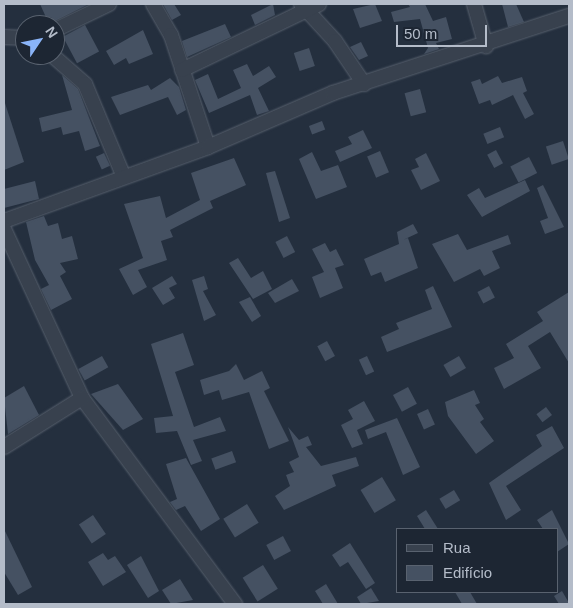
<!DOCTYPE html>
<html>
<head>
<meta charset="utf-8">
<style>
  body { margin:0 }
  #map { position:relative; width:573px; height:608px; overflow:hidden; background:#242f3e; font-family:Helvetica,sans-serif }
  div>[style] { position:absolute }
  .building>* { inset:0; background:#455162; transform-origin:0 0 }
  .roads { filter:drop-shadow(0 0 1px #565f6c) drop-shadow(0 0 1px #565f6c) }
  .minor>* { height:14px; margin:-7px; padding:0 7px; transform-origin:7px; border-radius:7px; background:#38414e }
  span { translate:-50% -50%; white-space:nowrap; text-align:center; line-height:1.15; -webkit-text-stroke:4px #1d2633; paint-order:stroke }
  .frame { position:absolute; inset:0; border:5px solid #b4bcc9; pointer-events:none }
  .legend { position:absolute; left:396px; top:528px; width:162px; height:65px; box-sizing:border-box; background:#1d2633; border:1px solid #59626f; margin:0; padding:6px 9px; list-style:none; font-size:15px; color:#b4bcc9 }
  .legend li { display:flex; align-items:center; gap:10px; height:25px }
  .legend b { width:25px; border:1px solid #59626f }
  .north { position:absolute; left:15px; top:15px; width:50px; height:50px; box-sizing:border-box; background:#1d2633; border:1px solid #59626f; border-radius:50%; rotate:56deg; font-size:14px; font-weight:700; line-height:20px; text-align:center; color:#b4bcc9 }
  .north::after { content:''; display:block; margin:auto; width:18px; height:22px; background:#8ab4f8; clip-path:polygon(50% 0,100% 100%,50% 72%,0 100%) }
  .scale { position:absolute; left:396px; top:25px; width:91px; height:22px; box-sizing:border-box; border:2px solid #b4bcc9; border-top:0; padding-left:6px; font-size:15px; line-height:18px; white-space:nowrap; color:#b4bcc9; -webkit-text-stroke:4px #1d2633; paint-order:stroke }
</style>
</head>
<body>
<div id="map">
  <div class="building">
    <div style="clip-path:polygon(40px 4px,89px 4px,49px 24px)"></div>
    <div style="clip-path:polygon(163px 4px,174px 4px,181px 15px,172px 20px)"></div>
    <div style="clip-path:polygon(273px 4px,275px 15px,255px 25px,251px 15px)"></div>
    <div style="clip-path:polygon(375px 4px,382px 21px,360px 28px,353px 9px)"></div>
    <div style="clip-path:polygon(408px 4px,425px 4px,433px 21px,446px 17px,452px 39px,436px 43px,439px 49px,424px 54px,428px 48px,420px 19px,394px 22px,391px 12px,410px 7px)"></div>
    <div style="clip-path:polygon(502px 4px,516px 4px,524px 22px,508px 27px)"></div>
    <div style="clip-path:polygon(225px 24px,231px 37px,187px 57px,182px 41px)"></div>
    <div style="left:85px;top:25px;width:30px;height:25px;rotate:62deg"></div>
    <div style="clip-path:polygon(143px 30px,153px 54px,129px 64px,126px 58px,114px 65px,106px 51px)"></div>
    <div style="clip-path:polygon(361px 42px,368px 56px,359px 60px,350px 47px)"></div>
    <div style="left:309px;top:48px;width:19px;height:16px;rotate:72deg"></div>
    <div style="clip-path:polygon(247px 64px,253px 76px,269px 66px,276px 77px,258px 88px,269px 111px,257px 115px,250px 95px,209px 113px,195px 80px,208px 74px,218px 99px,241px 88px,233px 70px)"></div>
    <div style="clip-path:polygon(62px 75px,78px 89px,100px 146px,85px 151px,79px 131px,63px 135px,61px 127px,42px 132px,39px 118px,72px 110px)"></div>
    <div style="clip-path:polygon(498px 76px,502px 83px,522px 77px,527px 91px,523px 93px,534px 114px,525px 119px,513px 95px,492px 105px,490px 100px,479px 104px,471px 82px,480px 79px,482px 84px)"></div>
    <div style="clip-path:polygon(170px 78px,179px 87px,186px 110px,177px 115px,168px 97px,120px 115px,111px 97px,148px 85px,151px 90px)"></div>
    <div style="left:420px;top:89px;width:24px;height:16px;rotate:75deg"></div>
    <div style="clip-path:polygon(4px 100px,24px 162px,4px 170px)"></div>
    <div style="left:322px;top:121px;width:9px;height:14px;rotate:69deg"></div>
    <div style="left:500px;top:127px;width:11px;height:18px;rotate:68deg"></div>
    <div style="clip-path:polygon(363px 130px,372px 148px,340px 162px,335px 151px,352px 144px,348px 137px)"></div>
    <div style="left:563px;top:141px;width:19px;height:18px;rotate:72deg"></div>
    <div style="left:496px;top:150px;width:15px;height:10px;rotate:62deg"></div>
    <div style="left:380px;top:151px;width:23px;height:14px;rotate:67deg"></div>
    <div style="clip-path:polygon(312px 152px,321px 171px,338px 165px,347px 187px,316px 199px,299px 159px)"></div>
    <div style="left:104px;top:153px;width:14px;height:9px;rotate:65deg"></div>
    <div style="clip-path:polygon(426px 153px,440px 181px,421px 190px,411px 170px,419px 167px,415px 159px)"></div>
    <div style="left:529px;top:157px;width:18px;height:21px;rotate:63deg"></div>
    <div style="clip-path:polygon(234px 158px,246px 185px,210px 201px,213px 208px,170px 230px,173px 237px,161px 241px,167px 260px,138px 270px,147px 287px,133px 295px,119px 269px,143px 258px,124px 204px,160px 196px,166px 218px,200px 200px,191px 173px)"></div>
    <div style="clip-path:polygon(275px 171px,290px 218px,279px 222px,266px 173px)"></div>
    <div style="clip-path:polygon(525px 180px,530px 191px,482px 217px,467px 195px,479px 188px,485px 198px)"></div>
    <div style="clip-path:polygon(35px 181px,39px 199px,4px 208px,4px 189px)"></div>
    <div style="clip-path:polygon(543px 185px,564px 227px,545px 234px,540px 221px,548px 218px,537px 188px)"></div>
    <div style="clip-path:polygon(44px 216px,48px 226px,58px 223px,62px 239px,72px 236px,78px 259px,60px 263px,66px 272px,60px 276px,72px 299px,51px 310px,41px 289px,49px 285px,35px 260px,26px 222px)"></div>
    <div style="clip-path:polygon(413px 224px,418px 233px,403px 240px,408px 238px,418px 268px,385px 282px,381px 272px,371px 276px,364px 259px,399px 244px,397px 232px)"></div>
    <div style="clip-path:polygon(458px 234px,467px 250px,508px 235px,511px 244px,492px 251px,500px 268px,484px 276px,480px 269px,454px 282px,432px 244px)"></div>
    <div style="left:287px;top:236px;width:18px;height:13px;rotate:63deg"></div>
    <div style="clip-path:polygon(325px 243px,330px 252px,336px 249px,344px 265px,335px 268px,343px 288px,320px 298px,312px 277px,324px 272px,312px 249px)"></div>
    <div style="clip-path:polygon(238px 258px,251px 278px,263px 271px,272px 289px,253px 299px,229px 263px)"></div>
    <div style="clip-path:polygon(172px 276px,177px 284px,169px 288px,175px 298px,163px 305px,152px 288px)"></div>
    <div style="clip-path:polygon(204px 276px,208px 289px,203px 291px,216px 315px,204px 321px,192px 280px)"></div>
    <div style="clip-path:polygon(292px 279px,299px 291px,275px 303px,268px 293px)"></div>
    <div style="clip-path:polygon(433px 286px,452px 327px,387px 352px,381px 337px,399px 329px,396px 323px,432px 309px,425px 290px)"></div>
    <div style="left:489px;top:286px;width:13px;height:13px;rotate:63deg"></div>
    <div style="clip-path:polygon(569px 292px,569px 363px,550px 332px,528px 346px,541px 368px,504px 389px,494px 368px,514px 358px,506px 344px,543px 321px,537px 312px)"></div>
    <div style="clip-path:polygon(250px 297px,261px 316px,252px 322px,239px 302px)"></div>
    <div style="clip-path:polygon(183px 333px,194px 365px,175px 372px,194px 427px,220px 417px,226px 431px,193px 440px,202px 461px,191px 465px,177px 431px,156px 433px,154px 418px,173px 416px,151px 344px)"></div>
    <div style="left:327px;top:341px;width:17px;height:11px;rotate:62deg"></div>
    <div style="left:102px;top:356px;width:13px;height:27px;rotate:61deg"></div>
    <div style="left:367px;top:356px;width:17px;height:9px;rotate:65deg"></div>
    <div style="left:459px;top:356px;width:14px;height:18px;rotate:60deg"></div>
    <div style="clip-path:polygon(236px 364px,244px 380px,262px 371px,270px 388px,264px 391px,289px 441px,269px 449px,249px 392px,222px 400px,219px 390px,204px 395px,200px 380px,229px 371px)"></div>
    <div style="clip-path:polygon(118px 384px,143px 419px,123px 430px,91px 394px)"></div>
    <div style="clip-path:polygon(24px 386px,39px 415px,8px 434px,4px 398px)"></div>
    <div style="left:408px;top:387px;width:19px;height:17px;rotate:62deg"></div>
    <div style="clip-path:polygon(474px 390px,480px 403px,475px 405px,484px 419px,480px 422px,494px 441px,476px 454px,448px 416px,445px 402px)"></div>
    <div style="clip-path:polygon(364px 401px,375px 421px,357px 430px,363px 444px,352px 448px,341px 425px,353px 419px,348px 410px)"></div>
    <div style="left:546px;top:407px;width:10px;height:12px;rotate:53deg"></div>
    <div style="left:428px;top:409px;width:17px;height:12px;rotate:66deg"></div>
    <div style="clip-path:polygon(397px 418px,420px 467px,403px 475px,386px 432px,368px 439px,365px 430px)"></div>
    <div style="clip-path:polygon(552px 426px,564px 448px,506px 486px,521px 510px,506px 520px,489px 483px,542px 446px,536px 435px)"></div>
    <div style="clip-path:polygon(288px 427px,299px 440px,308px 436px,312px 445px,306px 447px,321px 466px,356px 457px,359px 466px,332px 475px,336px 486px,284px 510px,275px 496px,290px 486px,286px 475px,294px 472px,289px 462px,299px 457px)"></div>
    <div style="left:232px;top:451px;width:12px;height:22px;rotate:70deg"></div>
    <div style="clip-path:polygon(186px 458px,220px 519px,201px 531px,185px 506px,176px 510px,170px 502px,177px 499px,166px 464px)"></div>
    <div style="left:382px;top:477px;width:27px;height:25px;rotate:59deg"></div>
    <div style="left:454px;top:490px;width:12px;height:17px;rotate:59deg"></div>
    <div style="left:247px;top:504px;width:22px;height:28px;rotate:58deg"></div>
    <div style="clip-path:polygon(426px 510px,438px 529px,425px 529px,417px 516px)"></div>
    <div style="clip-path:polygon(552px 510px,569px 544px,557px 552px,557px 529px,543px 529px,537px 520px)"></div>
    <div style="left:93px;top:515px;width:23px;height:17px;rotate:56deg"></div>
    <div style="clip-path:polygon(4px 529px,32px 587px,18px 595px,4px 572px)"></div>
    <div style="left:283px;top:536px;width:17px;height:19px;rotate:62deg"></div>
    <div style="clip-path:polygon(350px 543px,375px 583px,366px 589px,348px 562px,340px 567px,332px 555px)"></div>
    <div style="clip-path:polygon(103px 553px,108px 560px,115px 556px,126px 572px,103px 586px,88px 562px)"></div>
    <div style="clip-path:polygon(141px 556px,159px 591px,148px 598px,127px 565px)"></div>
    <div style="left:263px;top:565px;width:28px;height:24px;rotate:58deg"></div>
    <div style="clip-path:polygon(180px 579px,193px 600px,171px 604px,162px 590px)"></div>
    <div style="clip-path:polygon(326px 584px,338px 604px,323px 604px,315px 591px)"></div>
    <div style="clip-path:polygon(371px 588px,379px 601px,361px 604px,357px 597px)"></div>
    <div style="clip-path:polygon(562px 591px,569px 603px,569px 604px,559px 604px,554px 596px)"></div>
    <div style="clip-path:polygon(455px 592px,470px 592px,477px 604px,462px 604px)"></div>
  </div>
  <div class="roads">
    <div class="minor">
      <div style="left:153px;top:4px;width:36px;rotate:60deg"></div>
      <div style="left:171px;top:35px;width:118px;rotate:71.7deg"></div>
      <div style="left:301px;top:4px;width:50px;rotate:47.4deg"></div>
      <div style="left:335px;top:41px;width:52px;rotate:56deg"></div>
      <div style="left:474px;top:4px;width:44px;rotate:74.1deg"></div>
      <div style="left:55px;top:30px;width:60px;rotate:-25.7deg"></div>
      <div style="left:4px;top:37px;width:21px;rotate:3deg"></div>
      <div style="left:52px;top:55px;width:44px;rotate:41.3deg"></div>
      <div style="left:85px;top:84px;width:99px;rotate:67.3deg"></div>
      <div style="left:182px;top:70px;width:152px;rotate:-25.7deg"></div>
      <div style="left:4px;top:221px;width:217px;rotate:-19.9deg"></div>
      <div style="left:208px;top:147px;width:136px;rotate:-23.4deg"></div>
      <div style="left:333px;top:93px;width:248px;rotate:-18.1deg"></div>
      <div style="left:4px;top:229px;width:186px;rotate:65.2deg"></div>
      <div style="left:82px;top:398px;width:257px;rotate:53.4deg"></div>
      <div style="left:4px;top:447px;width:92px;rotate:-32.1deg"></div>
    </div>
  </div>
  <div class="frame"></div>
  <ul class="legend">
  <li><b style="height:6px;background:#38414e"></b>Rua</li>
  <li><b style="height:14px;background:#455162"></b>Edifício</li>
  </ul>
  <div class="north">N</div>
  <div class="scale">50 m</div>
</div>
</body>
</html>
